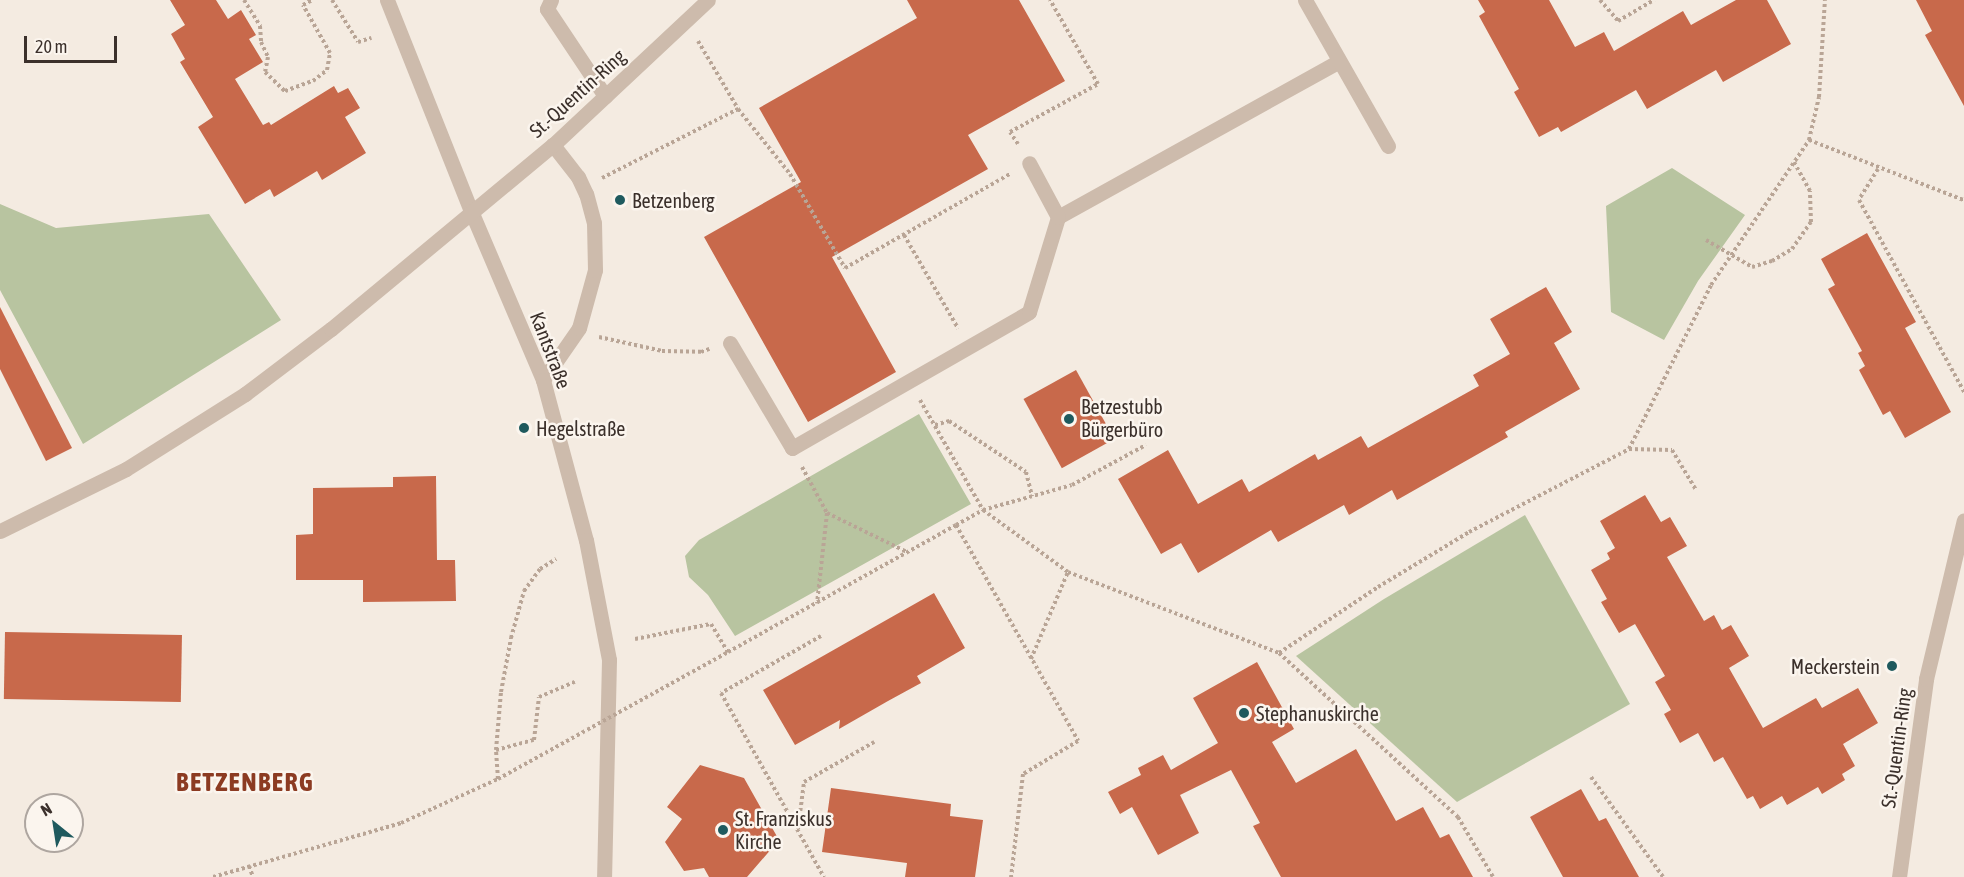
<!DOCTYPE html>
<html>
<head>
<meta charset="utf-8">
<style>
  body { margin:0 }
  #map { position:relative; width:1964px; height:877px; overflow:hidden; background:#f4ebe1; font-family:"Asap Condensed",sans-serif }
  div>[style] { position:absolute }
  .green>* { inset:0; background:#b8c4a0 }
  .building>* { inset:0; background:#c8694b; transform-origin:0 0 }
  .path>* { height:4px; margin-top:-2px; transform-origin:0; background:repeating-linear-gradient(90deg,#b9a596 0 3px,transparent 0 6px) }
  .lane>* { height:15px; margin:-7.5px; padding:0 7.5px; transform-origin:7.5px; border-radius:7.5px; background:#cdbbac }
  .street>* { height:15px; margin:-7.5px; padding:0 7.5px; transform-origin:7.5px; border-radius:7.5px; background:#cdbbac }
  .path-bridge>* { height:4px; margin-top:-2px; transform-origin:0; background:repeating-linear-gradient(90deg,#b9a596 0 3px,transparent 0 6px) }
  .dots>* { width:16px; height:16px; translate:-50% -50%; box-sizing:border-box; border:3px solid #fbf5ee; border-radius:50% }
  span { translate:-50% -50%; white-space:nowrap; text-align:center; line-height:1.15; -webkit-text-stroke:5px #fbf5ee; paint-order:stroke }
  .street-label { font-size:20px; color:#3b302b }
  .poi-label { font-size:20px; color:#3b302b }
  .left { translate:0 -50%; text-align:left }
  .right { translate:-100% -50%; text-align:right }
  .district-label { font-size:26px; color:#8c3b22; font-weight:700; letter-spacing:1.5px }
  .north { position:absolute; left:24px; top:793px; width:60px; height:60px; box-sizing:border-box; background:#fbf5ee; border:2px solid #aea6a0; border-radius:50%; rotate:330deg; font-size:16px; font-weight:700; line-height:24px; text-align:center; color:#3b302b }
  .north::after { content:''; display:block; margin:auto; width:21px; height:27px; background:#1f5a5e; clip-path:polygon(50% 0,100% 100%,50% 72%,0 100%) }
  .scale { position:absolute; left:24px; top:36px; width:93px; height:27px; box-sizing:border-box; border:3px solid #3b302b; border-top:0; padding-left:8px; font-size:18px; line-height:21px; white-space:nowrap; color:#3b302b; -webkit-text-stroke:4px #fbf5ee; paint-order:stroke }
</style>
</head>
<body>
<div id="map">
  <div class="green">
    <div style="clip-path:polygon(1672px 168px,1745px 215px,1698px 281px,1664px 340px,1611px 312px,1606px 206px)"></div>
    <div style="clip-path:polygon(0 204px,56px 228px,209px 214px,281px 320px,83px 444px,0 290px)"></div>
    <div style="clip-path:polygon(919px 414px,971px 504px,735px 636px,708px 595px,689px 577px,685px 556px,699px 540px)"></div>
    <div style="clip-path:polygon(1525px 515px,1630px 704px,1457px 802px,1296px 656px,1384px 599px)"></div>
  </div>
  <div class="building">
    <div style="clip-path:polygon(170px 0,216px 0,228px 19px,241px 10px,256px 35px,249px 39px,263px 62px,235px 79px,263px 125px,269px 122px,271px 125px,334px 86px,338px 93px,348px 88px,360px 108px,345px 117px,366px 153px,322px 180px,317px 171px,274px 197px,270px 189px,245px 204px,198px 127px,213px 117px,180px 62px,185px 59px,171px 34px,185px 25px)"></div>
    <div style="clip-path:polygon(907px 0,1019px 0,1065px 81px,968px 135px,988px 169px,832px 257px,896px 372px,808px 422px,704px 237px,801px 182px,759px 108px,917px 18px)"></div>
    <div style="clip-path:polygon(1478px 0,1549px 0,1575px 47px,1604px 32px,1614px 51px,1683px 11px,1691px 25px,1736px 0,1767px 0,1791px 44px,1723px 82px,1716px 70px,1647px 109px,1636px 90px,1561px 132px,1558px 127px,1539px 137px,1514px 92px,1519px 89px,1479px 16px,1485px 12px)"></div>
    <div style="clip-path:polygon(1916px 0,1964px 0,1964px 106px,1925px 35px,1932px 31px)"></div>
    <div style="clip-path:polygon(1867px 233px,1916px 322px,1905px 328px,1951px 412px,1905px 438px,1890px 411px,1883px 415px,1859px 370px,1865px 366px,1858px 353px,1862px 351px,1828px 289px,1835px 285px,1821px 259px)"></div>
    <div style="clip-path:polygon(1546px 287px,1572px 332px,1554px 343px,1580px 389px,1505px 432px,1508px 437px,1397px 500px,1392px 490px,1349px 515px,1344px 505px,1278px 542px,1271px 530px,1198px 573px,1181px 543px,1161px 554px,1118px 479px,1168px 450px,1198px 504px,1242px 479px,1249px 492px,1315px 454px,1318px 460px,1361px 436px,1368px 448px,1479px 386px,1473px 375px,1510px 354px,1490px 319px)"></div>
    <div style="clip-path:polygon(0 307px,72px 448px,46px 461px,0 369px)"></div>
    <div style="left:1076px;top:370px;width:79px;height:60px;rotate:61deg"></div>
    <div style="clip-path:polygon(436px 476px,437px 560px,455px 560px,456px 601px,363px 602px,363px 580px,296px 580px,296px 535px,313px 534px,313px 488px,393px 487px,393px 477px)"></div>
    <div style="clip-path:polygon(1645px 495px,1661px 522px,1670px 517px,1687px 546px,1667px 557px,1704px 621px,1714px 615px,1722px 630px,1731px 625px,1749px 656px,1729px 668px,1763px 728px,1816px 698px,1822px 708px,1858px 688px,1878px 723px,1843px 744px,1855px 766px,1842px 774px,1845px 780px,1822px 794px,1818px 787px,1787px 805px,1782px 796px,1760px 809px,1753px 796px,1747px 799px,1723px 757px,1714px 762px,1698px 733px,1680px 743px,1664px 714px,1671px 710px,1655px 682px,1665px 676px,1635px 624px,1619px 633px,1601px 602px,1607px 599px,1591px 570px,1610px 559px,1607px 553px,1615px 548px,1600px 521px)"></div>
    <div style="clip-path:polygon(934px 593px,965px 648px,917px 676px,921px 683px,888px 701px,839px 729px,840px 720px,795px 745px,763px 690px)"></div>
    <div style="left:5px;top:632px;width:177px;height:67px;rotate:1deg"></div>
    <div style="clip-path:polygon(1257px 662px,1294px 729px,1272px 742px,1296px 783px,1356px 749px,1396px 821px,1423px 807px,1440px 838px,1449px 834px,1473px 877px,1281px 877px,1253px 826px,1260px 823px,1231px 770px,1180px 795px,1199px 833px,1158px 855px,1132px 807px,1120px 814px,1108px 792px,1141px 775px,1138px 768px,1163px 755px,1171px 770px,1218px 743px,1193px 698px)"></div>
    <div style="clip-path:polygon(700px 765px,744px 778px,779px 840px,747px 877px,709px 877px,704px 868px,684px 871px,665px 842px,682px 819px,667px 807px)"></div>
    <div style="clip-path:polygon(831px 788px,951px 804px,950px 816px,983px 820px,975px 877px,905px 877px,907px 863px,822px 852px)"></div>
    <div style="clip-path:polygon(1581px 789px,1599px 821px,1606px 818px,1639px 877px,1563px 877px,1530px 817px)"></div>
  </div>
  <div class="path">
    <div style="left:244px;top:0;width:31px;rotate:58deg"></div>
    <div style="left:260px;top:26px;width:16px;rotate:86deg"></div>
    <div style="left:261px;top:42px;width:17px;rotate:65deg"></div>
    <div style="left:268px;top:57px;width:15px;rotate:101deg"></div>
    <div style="left:265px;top:72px;width:28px;rotate:44deg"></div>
    <div style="left:285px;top:91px;width:30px;rotate:-20deg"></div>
    <div style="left:313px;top:81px;width:18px;rotate:-38deg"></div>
    <div style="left:327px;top:70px;width:17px;rotate:-80deg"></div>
    <div style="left:330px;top:53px;width:55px;rotate:-119.4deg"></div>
    <div style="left:303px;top:5px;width:10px;rotate:-29deg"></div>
    <div style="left:332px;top:0;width:49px;rotate:58.2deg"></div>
    <div style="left:358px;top:42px;width:14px;rotate:-17deg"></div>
    <div style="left:1600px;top:0;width:28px;rotate:49deg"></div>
    <div style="left:1618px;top:21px;width:42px;rotate:-30.3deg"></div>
    <div style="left:698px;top:41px;width:79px;rotate:59.5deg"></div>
    <div style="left:738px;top:109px;width:83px;rotate:51.3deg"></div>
    <div style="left:790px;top:174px;width:109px;rotate:59.7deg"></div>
    <div style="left:845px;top:268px;width:190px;rotate:-29.7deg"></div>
    <div style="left:1809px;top:140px;width:166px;rotate:21.2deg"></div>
    <div style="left:1018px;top:144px;width:14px;rotate:-124deg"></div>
    <div style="left:1010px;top:132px;width:100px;rotate:-28.6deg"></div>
    <div style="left:1098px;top:84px;width:97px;rotate:-119.7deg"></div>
    <div style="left:1878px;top:169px;width:36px;rotate:122deg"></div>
    <div style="left:1859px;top:200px;width:219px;rotate:61.3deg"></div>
    <div style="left:602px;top:178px;width:153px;rotate:-26.9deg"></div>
    <div style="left:904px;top:235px;width:108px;rotate:59.9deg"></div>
    <div style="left:1706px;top:240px;width:53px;rotate:30.4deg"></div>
    <div style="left:1752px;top:267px;width:21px;rotate:-17deg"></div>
    <div style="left:1772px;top:261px;width:23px;rotate:-31deg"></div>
    <div style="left:1792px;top:249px;width:33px;rotate:-55deg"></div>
    <div style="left:1811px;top:222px;width:31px;rotate:-92deg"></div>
    <div style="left:1810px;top:191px;width:33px;rotate:-119deg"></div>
    <div style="left:599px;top:337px;width:65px;rotate:12.5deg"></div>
    <div style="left:662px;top:351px;width:39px;rotate:1deg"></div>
    <div style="left:701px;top:352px;width:9px;rotate:-21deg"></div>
    <div style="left:920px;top:400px;width:127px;rotate:60.2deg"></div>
    <div style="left:983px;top:510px;width:105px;rotate:36.1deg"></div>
    <div style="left:1068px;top:572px;width:226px;rotate:21deg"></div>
    <div style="left:1279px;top:653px;width:243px;rotate:42.5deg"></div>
    <div style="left:1458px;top:817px;width:69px;rotate:59.7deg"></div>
    <div style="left:935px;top:425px;width:15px;rotate:-16deg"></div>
    <div style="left:949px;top:421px;width:92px;rotate:33.5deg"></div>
    <div style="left:1026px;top:472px;width:25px;rotate:76deg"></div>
    <div style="left:1629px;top:449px;width:43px;rotate:1.3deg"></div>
    <div style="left:1672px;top:450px;width:47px;rotate:59deg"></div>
    <div style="left:802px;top:467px;width:52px;rotate:61.5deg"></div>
    <div style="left:827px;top:513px;width:91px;rotate:96.3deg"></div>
    <div style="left:827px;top:513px;width:89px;rotate:26deg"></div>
    <div style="left:956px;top:525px;width:31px;rotate:-29deg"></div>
    <div style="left:983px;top:510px;width:92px;rotate:-15.7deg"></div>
    <div style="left:1072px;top:485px;width:84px;rotate:-28.4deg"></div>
    <div style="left:821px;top:636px;width:115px;rotate:150.3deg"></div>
    <div style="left:721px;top:693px;width:211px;rotate:60.8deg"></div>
    <div style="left:635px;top:639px;width:77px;rotate:-11.2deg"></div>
    <div style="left:711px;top:624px;width:33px;rotate:59deg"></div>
    <div style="left:728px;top:652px;width:261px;rotate:-29.1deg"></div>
    <div style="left:956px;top:525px;width:248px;rotate:60.5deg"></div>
    <div style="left:1078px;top:741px;width:64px;rotate:149deg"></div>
    <div style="left:1023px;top:774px;width:104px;rotate:96.6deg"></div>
    <div style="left:1279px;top:653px;width:119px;rotate:-33.7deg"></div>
    <div style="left:1378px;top:587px;width:106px;rotate:-31.1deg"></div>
    <div style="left:1469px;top:532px;width:180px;rotate:-27.4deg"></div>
    <div style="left:1629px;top:449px;width:183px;rotate:-63.4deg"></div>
    <div style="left:1711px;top:285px;width:175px;rotate:-55.9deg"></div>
    <div style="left:1809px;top:140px;width:44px;rotate:-76.9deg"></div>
    <div style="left:1819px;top:97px;width:97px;rotate:-86.5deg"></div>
    <div style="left:1031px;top:659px;width:95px;rotate:-67deg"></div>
    <div style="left:496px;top:750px;width:39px;rotate:-15deg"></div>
    <div style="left:534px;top:740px;width:43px;rotate:-83.4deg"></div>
    <div style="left:539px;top:697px;width:39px;rotate:-23deg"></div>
    <div style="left:1591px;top:777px;width:123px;rotate:54.2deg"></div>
    <div style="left:798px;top:829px;width:47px;rotate:-82.7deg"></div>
    <div style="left:804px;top:782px;width:81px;rotate:-29.7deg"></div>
    <div style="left:249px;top:866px;width:12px;rotate:70deg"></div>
    <div style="left:213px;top:877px;width:196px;rotate:-16deg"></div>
    <div style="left:401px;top:823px;width:107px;rotate:-24.4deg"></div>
    <div style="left:498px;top:779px;width:29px;rotate:-94deg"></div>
    <div style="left:496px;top:750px;width:58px;rotate:-85.1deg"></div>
    <div style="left:501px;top:692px;width:55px;rotate:-79.5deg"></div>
    <div style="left:511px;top:638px;width:49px;rotate:-74.5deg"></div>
    <div style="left:524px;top:591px;width:27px;rotate:-54deg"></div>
    <div style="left:540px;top:569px;width:19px;rotate:-32deg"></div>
  </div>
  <div class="lane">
    <div style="left:551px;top:0;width:10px;rotate:114deg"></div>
    <div style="left:547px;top:9px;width:105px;rotate:56.3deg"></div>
    <div style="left:1058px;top:217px;width:321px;rotate:-29deg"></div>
    <div style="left:730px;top:343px;width:122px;rotate:59.4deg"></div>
    <div style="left:792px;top:448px;width:273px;rotate:-29.8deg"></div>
    <div style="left:1029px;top:312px;width:99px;rotate:-73deg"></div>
    <div style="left:1058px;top:217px;width:61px;rotate:-118.2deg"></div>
    <div style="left:543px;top:380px;width:63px;rotate:-55.3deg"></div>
    <div style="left:579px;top:328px;width:60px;rotate:-74.6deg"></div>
    <div style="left:595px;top:270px;width:47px;rotate:-91.2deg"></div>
    <div style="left:594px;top:223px;width:30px;rotate:-105deg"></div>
    <div style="left:586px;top:194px;width:19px;rotate:-115deg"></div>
    <div style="left:578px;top:177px;width:41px;rotate:-128deg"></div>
  </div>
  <div class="street">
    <div style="left:387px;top:0;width:227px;rotate:68.3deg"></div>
    <div style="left:471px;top:211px;width:184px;rotate:66.9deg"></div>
    <div style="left:543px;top:380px;width:166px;rotate:75deg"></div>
    <div style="left:586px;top:540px;width:122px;rotate:79.1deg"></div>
    <div style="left:609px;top:660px;width:217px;rotate:91.3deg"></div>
    <div style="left:1305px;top:0;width:168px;rotate:60.4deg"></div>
    <div style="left:0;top:531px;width:140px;rotate:-26.2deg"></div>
    <div style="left:126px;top:469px;width:141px;rotate:-32.2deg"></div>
    <div style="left:245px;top:394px;width:108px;rotate:-37.1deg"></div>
    <div style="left:331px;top:329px;width:288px;rotate:-39.7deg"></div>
    <div style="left:553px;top:145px;width:212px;rotate:-43.1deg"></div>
    <div style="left:1899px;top:877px;width:200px;rotate:-82.2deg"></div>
    <div style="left:1926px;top:679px;width:163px;rotate:-76.6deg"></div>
  </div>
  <div class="path-bridge">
    <div style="left:498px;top:779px;width:263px;rotate:-28.9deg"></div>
  </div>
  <div class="dots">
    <div style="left:620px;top:200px;background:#1f5a5e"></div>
    <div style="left:1069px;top:419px;background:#1f5a5e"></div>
    <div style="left:524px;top:428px;background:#1f5a5e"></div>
    <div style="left:1892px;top:666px;background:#1f5a5e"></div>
    <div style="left:1244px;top:713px;background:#1f5a5e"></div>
    <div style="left:723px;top:830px;background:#1f5a5e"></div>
  </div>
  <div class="street-label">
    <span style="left:577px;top:93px;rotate:-42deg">St.-Quentin-Ring</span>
    <span style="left:551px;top:350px;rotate:69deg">Kantstraße</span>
    <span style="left:1896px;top:748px;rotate:-82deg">St.-Quentin-Ring</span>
  </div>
  <div class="poi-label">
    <span class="left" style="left:632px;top:200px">Betzenberg</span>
    <span class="left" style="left:1081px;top:418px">Betzestubb<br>Bürgerbüro</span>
    <span class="left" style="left:536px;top:428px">Hegelstraße</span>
    <span class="right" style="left:1880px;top:666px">Meckerstein</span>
    <span class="left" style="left:1256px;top:713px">Stephanuskirche</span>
    <span class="left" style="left:735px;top:830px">St. Franziskus<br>Kirche</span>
  </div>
  <div class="district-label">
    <span style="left:245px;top:783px">BETZENBERG</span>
  </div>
  <div class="north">N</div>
  <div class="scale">20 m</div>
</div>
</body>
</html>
